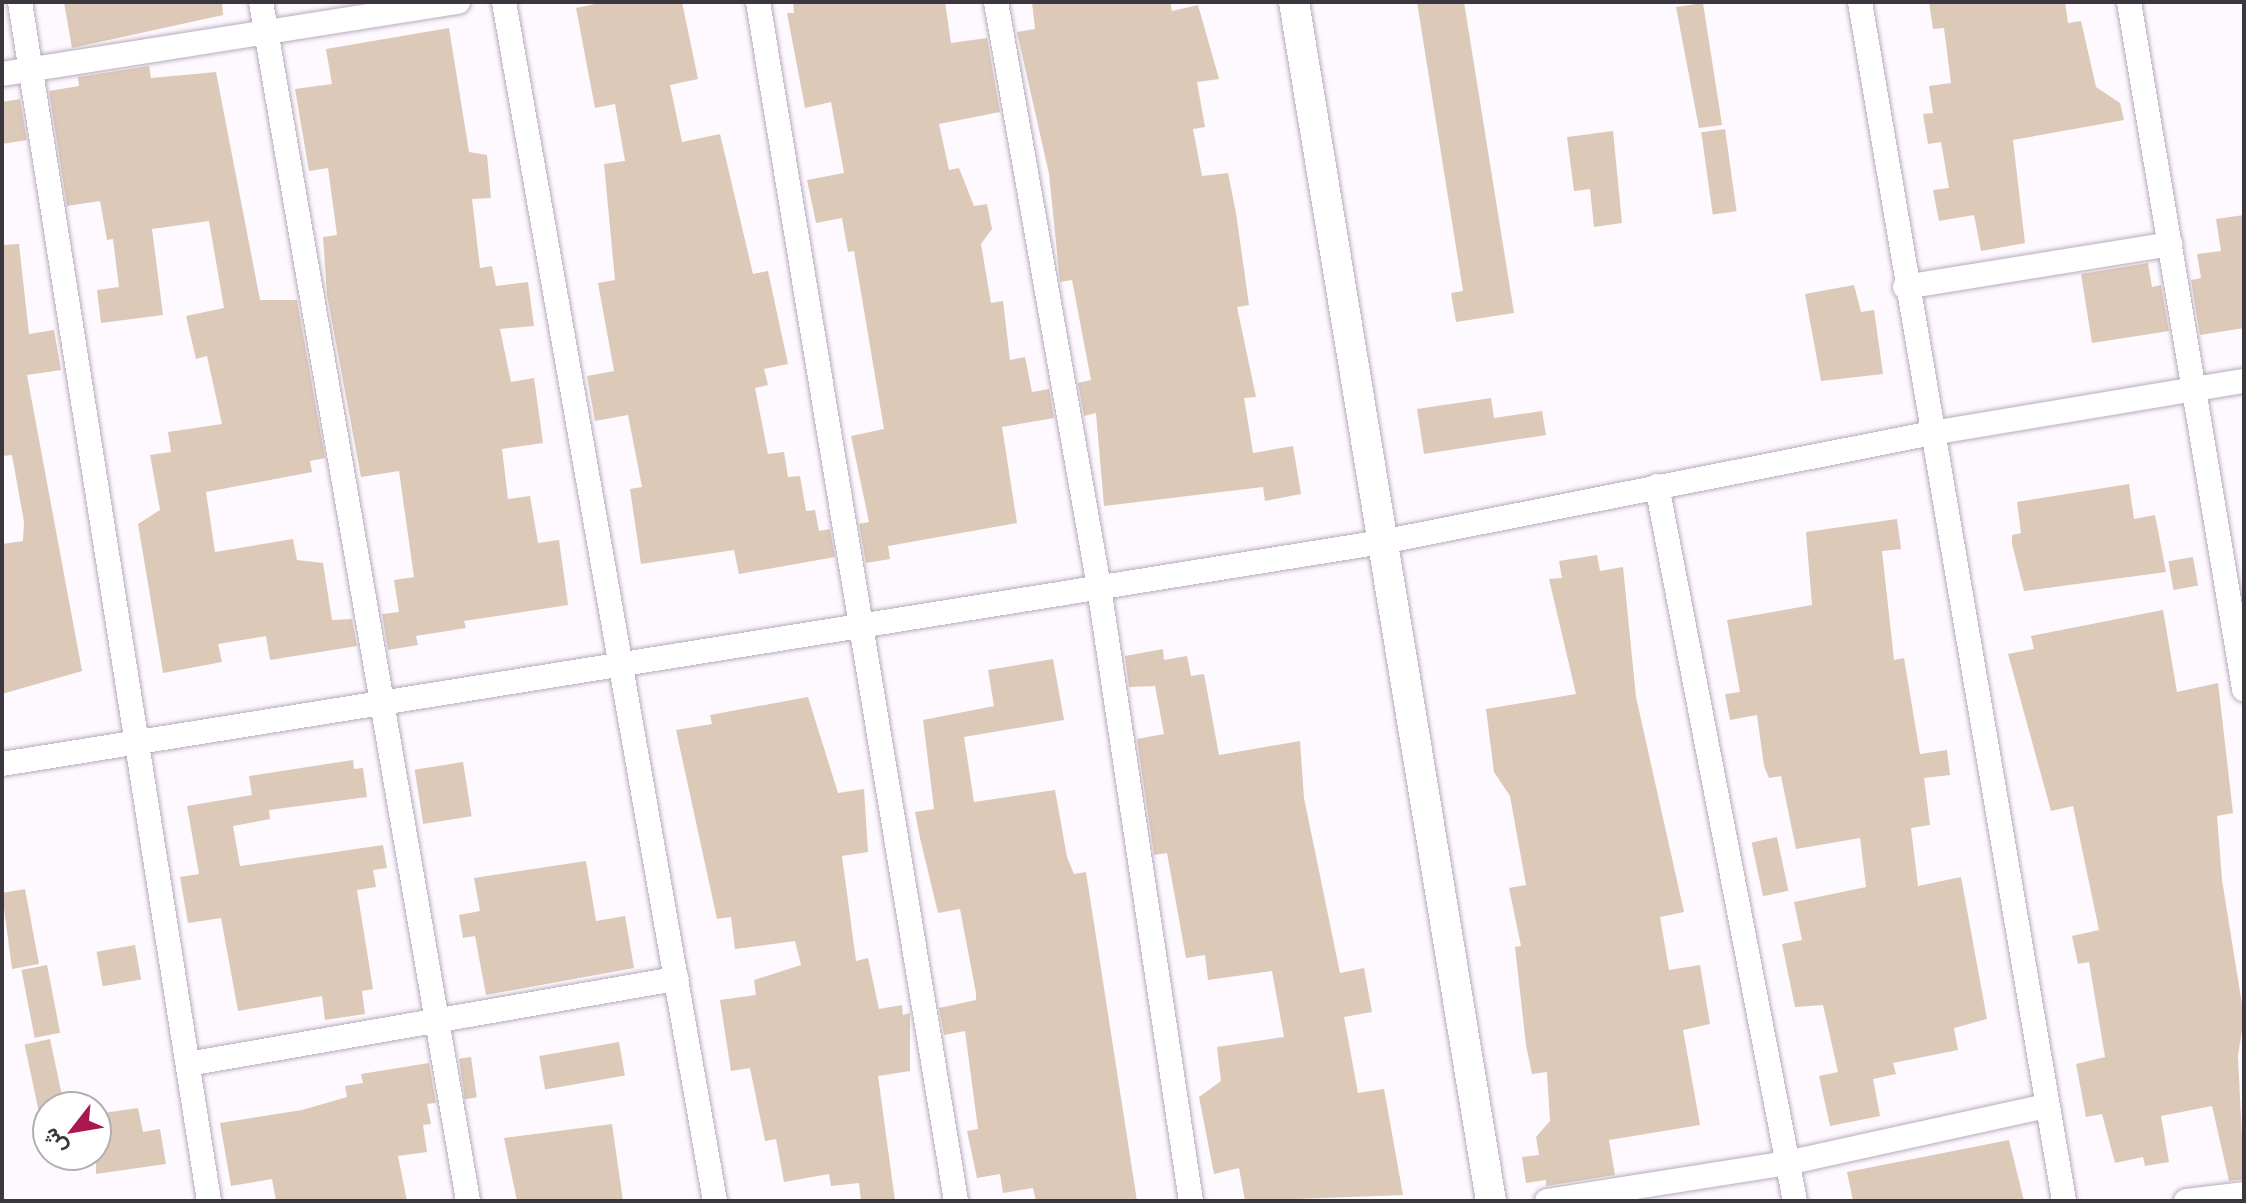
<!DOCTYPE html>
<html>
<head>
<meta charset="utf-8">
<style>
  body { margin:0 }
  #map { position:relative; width:2246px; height:1203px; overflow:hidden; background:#fdf9fe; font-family:Barlow,Vazirmatn,sans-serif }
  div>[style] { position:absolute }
  .building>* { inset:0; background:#dcc9b8; transform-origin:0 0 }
  .roads { filter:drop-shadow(0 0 2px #b8aabd) drop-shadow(0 0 2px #b8aabd) }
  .minor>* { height:24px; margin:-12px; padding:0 12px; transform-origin:12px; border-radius:12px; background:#fff }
  .tertiary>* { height:30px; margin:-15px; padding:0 15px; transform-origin:15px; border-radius:15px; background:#fff }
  span { translate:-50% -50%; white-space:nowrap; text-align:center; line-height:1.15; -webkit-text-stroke:7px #fff; paint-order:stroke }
  .frame { position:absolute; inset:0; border:4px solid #3c363e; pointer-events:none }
  .north { position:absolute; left:32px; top:1091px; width:80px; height:80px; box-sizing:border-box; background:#fff; border:2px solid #b1afb2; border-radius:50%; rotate:239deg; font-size:22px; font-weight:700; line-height:32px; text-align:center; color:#3c363e }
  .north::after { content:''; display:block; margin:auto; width:28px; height:36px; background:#a91851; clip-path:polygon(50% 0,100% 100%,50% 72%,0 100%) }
</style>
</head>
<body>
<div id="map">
  <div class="building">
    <div style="clip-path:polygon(64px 2px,222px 2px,223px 15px,72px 48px)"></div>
    <div style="clip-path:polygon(605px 2px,682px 2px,698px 79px,670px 85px,682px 142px,720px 134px,753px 274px,768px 271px,788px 364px,764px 369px,768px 385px,755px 388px,768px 454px,784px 452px,788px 477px,800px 476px,806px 511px,815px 510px,819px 531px,830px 529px,835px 557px,739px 574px,734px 550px,641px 564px,630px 489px,642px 487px,628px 415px,595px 421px,587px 376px,614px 371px,598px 283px,615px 280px,604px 164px,625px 161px,615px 104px,595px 108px,576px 8px)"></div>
    <div style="clip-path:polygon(793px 2px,945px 2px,951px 43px,987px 38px,1000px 112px,939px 124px,949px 170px,959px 168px,974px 206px,987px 204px,992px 229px,981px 244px,991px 303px,1003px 301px,1010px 360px,1025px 357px,1032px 392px,1049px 389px,1054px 418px,1002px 427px,1017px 523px,888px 546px,890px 559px,866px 563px,859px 524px,869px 522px,851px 436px,884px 429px,854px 251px,848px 252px,842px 218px,816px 223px,807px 180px,844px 173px,831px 102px,805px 108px,787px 13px,794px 13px)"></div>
    <div style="clip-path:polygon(1032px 2px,1170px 2px,1172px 11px,1198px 5px,1219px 79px,1197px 82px,1205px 127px,1193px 129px,1202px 176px,1228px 173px,1236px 213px,1249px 305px,1237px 307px,1256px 397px,1244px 398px,1253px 453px,1293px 446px,1301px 494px,1265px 501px,1263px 487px,1104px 506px,1096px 413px,1084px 416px,1078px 383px,1091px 380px,1072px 280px,1060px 282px,1049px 174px,1017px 32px,1035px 29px)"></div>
    <div style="clip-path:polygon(1417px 2px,1464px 2px,1514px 313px,1456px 322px,1451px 293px,1463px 291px)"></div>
    <div style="clip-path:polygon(1929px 2px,2065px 2px,2068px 23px,2081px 21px,2096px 87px,2120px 103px,2124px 120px,2013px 140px,2025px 243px,1981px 251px,1974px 215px,1939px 221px,1933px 190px,1949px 188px,1941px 142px,1928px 144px,1923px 114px,1933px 113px,1929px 86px,1951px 83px,1944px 28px,1933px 29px)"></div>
    <div style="clip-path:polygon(1703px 3px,1722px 125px,1699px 128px,1676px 7px)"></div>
    <div style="clip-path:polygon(449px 28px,469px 152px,487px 155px,491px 198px,472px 199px,480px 268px,492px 266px,496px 286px,528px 282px,534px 326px,500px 329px,511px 382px,534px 378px,543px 443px,502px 449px,508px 499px,530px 496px,538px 543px,559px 540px,568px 605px,464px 621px,466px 628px,416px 636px,418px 645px,388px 650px,382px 614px,399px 612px,394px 580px,414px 577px,399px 471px,361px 477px,327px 295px,323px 237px,337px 235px,328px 168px,309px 171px,295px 89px,332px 84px,326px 49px)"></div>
    <div style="clip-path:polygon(149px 66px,151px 78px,216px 72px,260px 300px,297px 300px,325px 458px,310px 461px,312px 472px,206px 492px,215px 552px,293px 539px,297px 560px,323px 563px,332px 620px,352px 619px,357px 646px,270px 660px,266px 636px,218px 644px,222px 662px,163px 673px,138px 524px,160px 510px,150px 455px,171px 452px,168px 432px,222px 424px,207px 356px,196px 359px,186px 316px,224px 308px,209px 221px,152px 229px,163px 315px,101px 323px,97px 290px,119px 287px,113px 239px,107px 240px,100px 201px,67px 206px,49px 91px,79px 86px,78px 77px)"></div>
    <div style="clip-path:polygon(20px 99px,27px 140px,2px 144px,2px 102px)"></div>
    <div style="left:1725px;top:129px;width:83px;height:24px;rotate:82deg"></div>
    <div style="clip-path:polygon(1613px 131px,1622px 223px,1594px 227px,1590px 189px,1574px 191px,1567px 137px)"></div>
    <div style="clip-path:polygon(2244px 215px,2244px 328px,2200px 335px,2191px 280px,2201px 278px,2197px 254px,2221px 251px,2216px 219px)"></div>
    <div style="clip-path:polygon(19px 244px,29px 334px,54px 330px,61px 370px,27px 375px,82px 671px,2px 694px,2px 544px,23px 541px,24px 522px,12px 455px,2px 456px,2px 245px)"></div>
    <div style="clip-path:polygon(2148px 263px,2152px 287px,2161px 285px,2169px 331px,2092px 343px,2081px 274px)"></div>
    <div style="clip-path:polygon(1854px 285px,1861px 312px,1874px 310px,1883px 374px,1821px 381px,1805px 294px)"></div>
    <div style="clip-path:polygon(1491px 398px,1494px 418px,1542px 411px,1546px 435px,1424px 454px,1417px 409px)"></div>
    <div style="clip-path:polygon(2129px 484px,2134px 519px,2155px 515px,2166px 572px,2024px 591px,2012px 544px,2012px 535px,2021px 533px,2017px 502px)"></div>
    <div style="clip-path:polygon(1897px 519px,1901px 549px,1882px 551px,1894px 660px,1904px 658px,1920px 754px,1947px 750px,1950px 775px,1924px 778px,1930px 825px,1911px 828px,1918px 886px,1961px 877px,1987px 1019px,1954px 1028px,1958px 1050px,1893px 1063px,1896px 1074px,1873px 1079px,1880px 1116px,1830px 1126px,1819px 1076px,1838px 1072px,1823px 1005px,1795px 1007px,1782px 944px,1802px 940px,1794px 902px,1866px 887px,1860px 838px,1796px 849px,1781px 776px,1769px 778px,1764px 766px,1757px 715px,1730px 720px,1725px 694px,1740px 692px,1727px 620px,1812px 605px,1806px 532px)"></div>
    <div style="clip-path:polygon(1597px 555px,1600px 571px,1623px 567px,1636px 697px,1684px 912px,1660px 917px,1669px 970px,1700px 965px,1710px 1024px,1683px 1030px,1700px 1125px,1609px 1140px,1615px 1175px,1546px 1186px,1546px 1180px,1526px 1183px,1522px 1157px,1539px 1155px,1536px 1137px,1550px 1121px,1547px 1072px,1532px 1074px,1526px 1045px,1515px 947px,1521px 946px,1509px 888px,1526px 885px,1510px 796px,1494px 772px,1486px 709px,1576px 694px,1549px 579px,1562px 578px,1559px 561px)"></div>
    <div style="left:2193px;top:557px;width:29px;height:25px;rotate:80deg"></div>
    <div style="clip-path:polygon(2163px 610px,2177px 692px,2218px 683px,2233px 813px,2217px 816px,2222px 880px,2244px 1017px,2238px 1056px,2244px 1179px,2229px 1181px,2212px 1106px,2161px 1116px,2169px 1162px,2145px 1166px,2143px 1157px,2115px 1163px,2102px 1114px,2086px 1117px,2076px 1064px,2105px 1057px,2089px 962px,2078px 964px,2072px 936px,2099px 930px,2073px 806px,2051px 811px,2008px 654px,2034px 649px,2031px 636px)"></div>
    <div style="clip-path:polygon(1163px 649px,1164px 660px,1187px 656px,1191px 676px,1204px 674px,1219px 755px,1300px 741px,1304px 798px,1340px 973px,1364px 968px,1372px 1012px,1344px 1017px,1358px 1093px,1384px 1089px,1403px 1195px,1245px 1201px,1239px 1168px,1214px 1174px,1199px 1097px,1221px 1081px,1217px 1047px,1284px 1037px,1272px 971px,1208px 980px,1205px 955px,1186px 958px,1167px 853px,1154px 855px,1137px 739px,1164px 734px,1155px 686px,1129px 687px,1125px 656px)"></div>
    <div style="clip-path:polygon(1053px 659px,1064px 720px,964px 737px,974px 802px,1055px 790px,1067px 857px,1074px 874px,1086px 872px,1137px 1201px,1036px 1201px,1033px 1188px,1003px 1193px,1000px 1174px,977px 1178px,967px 1131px,978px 1129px,965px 1031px,944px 1035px,939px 1008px,976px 1000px,976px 993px,960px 909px,938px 913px,920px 838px,915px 812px,934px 809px,923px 720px,994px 706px,988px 670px)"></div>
    <div style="clip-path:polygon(808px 697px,838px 793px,864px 789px,868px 852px,842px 856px,856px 961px,868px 958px,879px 1009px,902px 1005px,903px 1015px,910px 1013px,910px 1071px,878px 1076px,895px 1201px,861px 1201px,859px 1183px,831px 1186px,829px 1174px,784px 1182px,776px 1139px,765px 1141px,750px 1068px,731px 1071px,720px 1000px,756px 995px,754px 980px,801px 965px,795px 941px,735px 949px,731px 917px,717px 919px,676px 730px,712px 724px,710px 715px)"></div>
    <div style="clip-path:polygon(353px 760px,354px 769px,363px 768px,367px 797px,269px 810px,270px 819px,233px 826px,240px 866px,383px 845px,387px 868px,373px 870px,376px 887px,357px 890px,373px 989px,362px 991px,365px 1014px,325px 1020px,322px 996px,238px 1011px,221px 918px,188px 923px,180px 877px,199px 874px,187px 806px,252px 795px,249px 776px)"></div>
    <div style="left:463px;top:762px;width:55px;height:49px;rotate:81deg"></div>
    <div style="left:1777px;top:837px;width:55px;height:26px;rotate:78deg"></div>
    <div style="clip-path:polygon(586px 861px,596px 921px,625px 916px,634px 968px,486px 995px,475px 936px,463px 938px,459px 915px,480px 911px,474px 878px)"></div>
    <div style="clip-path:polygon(25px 889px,39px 964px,12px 969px,2px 893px)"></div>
    <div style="left:135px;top:945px;width:35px;height:39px;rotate:80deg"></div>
    <div style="left:47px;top:965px;width:69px;height:26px;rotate:79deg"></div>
    <div style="left:50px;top:1039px;width:69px;height:26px;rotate:78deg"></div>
    <div style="left:619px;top:1042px;width:34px;height:81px;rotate:80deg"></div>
    <div style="left:471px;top:1057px;width:41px;height:12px;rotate:82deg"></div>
    <div style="clip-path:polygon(429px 1063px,436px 1103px,427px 1104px,431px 1124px,423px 1125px,427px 1152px,398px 1156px,407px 1201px,276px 1201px,272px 1179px,231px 1186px,220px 1123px,302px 1110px,347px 1097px,345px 1086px,363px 1083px,361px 1074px)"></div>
    <div style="clip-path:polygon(138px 1108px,143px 1132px,160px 1129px,166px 1164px,96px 1174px,96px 1114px)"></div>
    <div style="clip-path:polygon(612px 1124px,623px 1201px,517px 1201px,504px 1138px)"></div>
    <div style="clip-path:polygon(2009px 1140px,2024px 1201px,1853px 1201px,1847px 1172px)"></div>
  </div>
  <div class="roads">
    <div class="minor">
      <div style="left:20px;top:2px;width:1214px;rotate:81.04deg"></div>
      <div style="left:261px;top:2px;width:1217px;rotate:80.2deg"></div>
      <div style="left:504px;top:2px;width:1217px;rotate:80.02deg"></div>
      <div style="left:758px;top:2px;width:1215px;rotate:80.62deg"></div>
      <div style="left:996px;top:2px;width:594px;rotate:80.01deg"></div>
      <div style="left:1099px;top:587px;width:621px;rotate:81.48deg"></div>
      <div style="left:1860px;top:2px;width:1216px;rotate:80.34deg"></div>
      <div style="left:2129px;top:2px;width:697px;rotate:80.5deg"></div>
      <div style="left:2px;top:74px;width:462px;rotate:-9deg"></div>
      <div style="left:1905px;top:287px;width:269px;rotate:-9.2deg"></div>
      <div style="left:1657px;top:486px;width:728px;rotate:79.08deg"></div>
      <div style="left:2px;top:764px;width:1398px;rotate:-9.14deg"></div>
      <div style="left:1382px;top:542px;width:561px;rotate:-11.21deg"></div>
      <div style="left:1932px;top:433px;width:316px;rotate:-9.5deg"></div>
      <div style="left:188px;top:1064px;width:496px;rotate:-9.9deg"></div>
      <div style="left:1547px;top:1201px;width:243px;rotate:-9deg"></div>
      <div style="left:1787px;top:1163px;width:265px;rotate:-12.4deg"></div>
      <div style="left:2186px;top:1201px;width:58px;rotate:-6.9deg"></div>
    </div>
    <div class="tertiary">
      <div style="left:1294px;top:2px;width:1215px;rotate:80.67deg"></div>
    </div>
  </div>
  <div class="frame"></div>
  <div class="north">ش</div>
</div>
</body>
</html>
